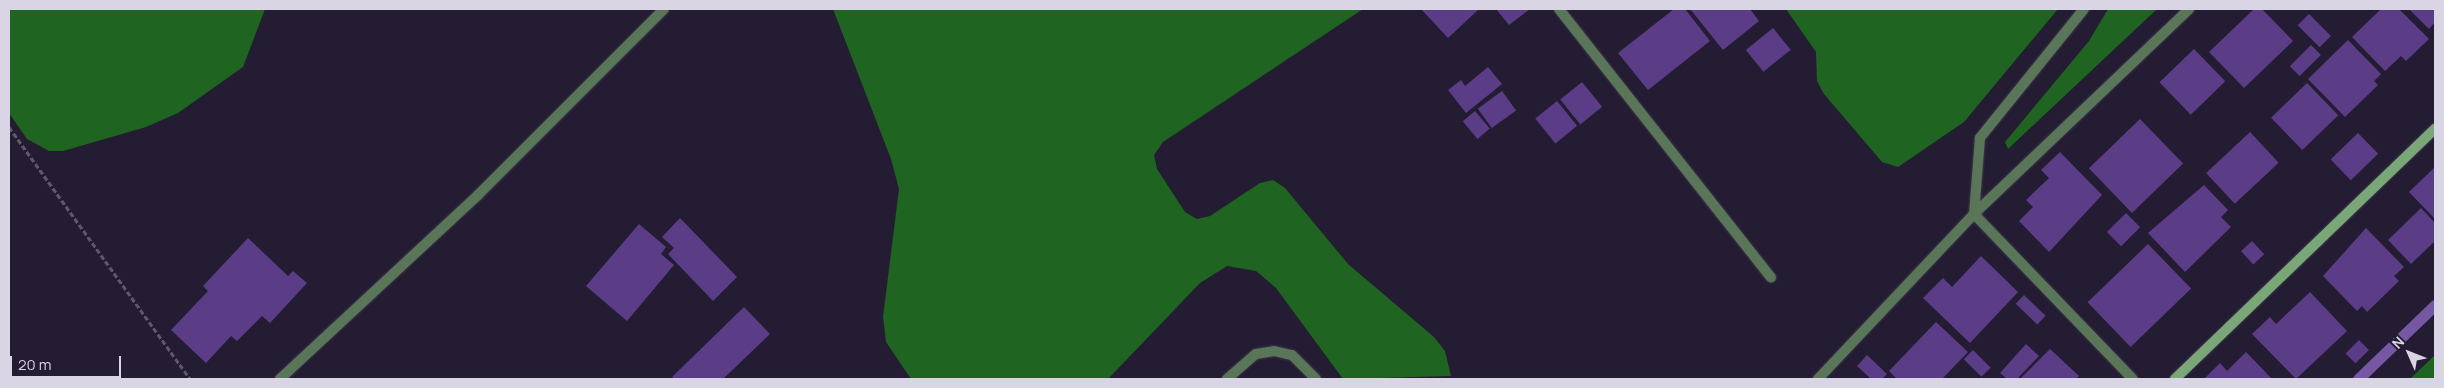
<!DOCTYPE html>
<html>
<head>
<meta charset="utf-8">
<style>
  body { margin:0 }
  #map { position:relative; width:2444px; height:388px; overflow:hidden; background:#241c32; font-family:Manrope,sans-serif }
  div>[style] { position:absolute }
  .forest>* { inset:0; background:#206421 }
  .stream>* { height:11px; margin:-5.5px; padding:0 5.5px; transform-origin:5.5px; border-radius:5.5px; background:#7557a4 }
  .building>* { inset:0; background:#5b3d87; transform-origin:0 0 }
  .path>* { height:3px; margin-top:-1.5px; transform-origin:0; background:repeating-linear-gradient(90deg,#5f586b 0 5px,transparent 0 7.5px) }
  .roads { filter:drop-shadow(0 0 1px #3d364b) drop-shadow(0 0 1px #3d364b) }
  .street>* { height:10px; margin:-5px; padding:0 5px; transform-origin:5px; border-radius:5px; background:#5a7659 }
  .secondary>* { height:10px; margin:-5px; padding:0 5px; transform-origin:5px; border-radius:5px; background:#7aa778 }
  span { translate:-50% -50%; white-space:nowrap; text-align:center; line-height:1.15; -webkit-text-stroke:5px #241c32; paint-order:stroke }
  .frame { position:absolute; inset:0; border:10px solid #dad5e4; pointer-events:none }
  .north { position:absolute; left:2384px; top:328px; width:50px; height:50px; -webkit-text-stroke:4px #241c32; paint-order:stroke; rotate:314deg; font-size:14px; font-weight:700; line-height:20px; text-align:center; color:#dad5e4 }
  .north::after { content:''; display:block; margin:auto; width:18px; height:22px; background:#dad5e4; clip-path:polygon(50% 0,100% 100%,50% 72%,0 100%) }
  .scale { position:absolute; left:10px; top:356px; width:111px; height:22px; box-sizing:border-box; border:2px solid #dad5e4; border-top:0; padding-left:6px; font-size:15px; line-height:18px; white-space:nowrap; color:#dad5e4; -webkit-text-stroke:4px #241c32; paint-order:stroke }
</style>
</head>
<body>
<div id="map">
  <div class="forest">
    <div style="clip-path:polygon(9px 9px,265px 9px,243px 67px,178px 113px,146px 127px,63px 151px,49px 151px,27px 139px,9px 113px)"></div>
    <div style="clip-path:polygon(833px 9px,1363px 9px,1163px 142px,1154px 155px,1157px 169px,1185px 212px,1197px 219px,1210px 216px,1260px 183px,1273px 180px,1285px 188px,1348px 264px,1434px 337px,1445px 351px,1451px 376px,1343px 379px,1276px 288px,1256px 271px,1227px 266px,1200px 283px,1108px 379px,911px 379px,886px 342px,883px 317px,899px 189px,891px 159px)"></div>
    <div style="clip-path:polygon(1786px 9px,2058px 9px,1964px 122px,1898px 167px,1882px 162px,1824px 94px,1817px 81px,1816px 52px)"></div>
    <div style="clip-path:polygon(2108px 9px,2157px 9px,2008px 149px,2005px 142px,2089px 41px)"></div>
    <div style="clip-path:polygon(2435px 355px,2435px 379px,2410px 379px)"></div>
  </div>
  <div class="stream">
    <div style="left:2358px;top:379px;width:107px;rotate:-43.9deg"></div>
  </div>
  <div class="building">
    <div style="clip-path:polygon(1421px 9px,1479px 9px,1448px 38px)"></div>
    <div style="clip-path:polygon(1496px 9px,1530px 9px,1509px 25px)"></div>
    <div style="clip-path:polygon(1674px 9px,1685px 9px,1710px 41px,1648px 90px,1618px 53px)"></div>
    <div style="clip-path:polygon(1690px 9px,1750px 9px,1759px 21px,1723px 50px)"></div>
    <div style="clip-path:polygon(2254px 9px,2262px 9px,2293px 41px,2244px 88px,2209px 52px)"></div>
    <div style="clip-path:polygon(2381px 9px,2399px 9px,2429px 39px,2406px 61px,2401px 56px,2385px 71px,2352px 37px)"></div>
    <div style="clip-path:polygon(2409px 9px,2435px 9px,2435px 22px,2429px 29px)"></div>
    <div style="left:2309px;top:14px;width:31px;height:16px;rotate:45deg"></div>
    <div style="left:1773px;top:28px;width:28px;height:35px;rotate:51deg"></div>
    <div style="clip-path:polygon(2348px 40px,2381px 74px,2374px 81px,2378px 85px,2345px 117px,2308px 79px)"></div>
    <div style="left:2311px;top:45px;width:14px;height:30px;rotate:45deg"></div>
    <div style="left:2194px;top:49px;width:45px;height:48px;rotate:46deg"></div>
    <div style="clip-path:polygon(1488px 67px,1502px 84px,1466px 113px,1448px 90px,1461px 80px,1465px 86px)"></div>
    <div style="left:1582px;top:82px;width:32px;height:28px;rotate:51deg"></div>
    <div style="left:2307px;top:83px;width:45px;height:50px;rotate:46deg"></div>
    <div style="left:1502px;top:91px;width:24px;height:30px;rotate:54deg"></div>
    <div style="left:1557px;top:101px;width:32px;height:28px;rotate:51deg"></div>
    <div style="left:1475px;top:111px;width:23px;height:16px;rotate:50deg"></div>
    <div style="left:2140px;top:119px;width:62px;height:71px;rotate:46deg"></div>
    <div style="left:2250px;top:132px;width:42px;height:60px;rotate:47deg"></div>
    <div style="left:2358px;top:133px;width:29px;height:38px;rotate:46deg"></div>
    <div style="clip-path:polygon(2060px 152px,2102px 195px,2049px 252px,2019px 221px,2033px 207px,2026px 200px,2049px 178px,2041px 170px)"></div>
    <div style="clip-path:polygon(2435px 167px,2435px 219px,2409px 192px)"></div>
    <div style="clip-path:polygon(2204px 185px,2228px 210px,2221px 217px,2231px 227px,2185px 272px,2148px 233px)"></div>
    <div style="clip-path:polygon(2421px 208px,2435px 223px,2435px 241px,2411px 264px,2388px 240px)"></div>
    <div style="left:2126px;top:213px;width:20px;height:27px;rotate:45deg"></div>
    <div style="clip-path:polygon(680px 218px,737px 277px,713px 301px,668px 254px,674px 248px,662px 237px)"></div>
    <div style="clip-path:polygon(639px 224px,666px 247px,661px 254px,674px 265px,627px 321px,586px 286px)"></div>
    <div style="clip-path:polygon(2366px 228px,2404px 267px,2394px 276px,2399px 281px,2367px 312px,2362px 306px,2357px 311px,2323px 276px)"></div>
    <div style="clip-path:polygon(248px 238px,288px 276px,293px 271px,307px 283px,270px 323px,262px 316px,237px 341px,231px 336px,206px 363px,171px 330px,208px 291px,203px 286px)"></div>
    <div style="left:2252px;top:241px;width:18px;height:15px;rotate:47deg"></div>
    <div style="left:2148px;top:244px;width:62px;height:84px;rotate:46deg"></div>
    <div style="clip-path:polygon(1981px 256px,2018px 292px,1970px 343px,1923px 298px,1943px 278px,1952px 287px)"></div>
    <div style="clip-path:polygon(2310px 292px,2347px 331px,2296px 379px,2252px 334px,2270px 317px,2276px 324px)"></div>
    <div style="left:2024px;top:295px;width:30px;height:12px;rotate:44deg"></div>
    <div style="clip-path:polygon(744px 307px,770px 334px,723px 379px,675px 379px,672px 377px)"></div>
    <div style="clip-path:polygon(1936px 322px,1968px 352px,1942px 379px,1897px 379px,1889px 371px)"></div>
    <div style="left:2359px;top:340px;width:14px;height:19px;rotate:45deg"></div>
    <div style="clip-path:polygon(2026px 344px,2039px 356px,2017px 379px,2007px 379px,2000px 373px)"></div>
    <div style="clip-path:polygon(2050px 349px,2079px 376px,2076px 379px,2020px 379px)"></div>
    <div style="left:1973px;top:350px;width:25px;height:13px;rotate:45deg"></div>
    <div style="clip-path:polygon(2246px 352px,2272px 379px,2204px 379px,2220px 363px,2227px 371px)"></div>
    <div style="clip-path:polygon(1867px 355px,1887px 374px,1882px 379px,1871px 379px,1857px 366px)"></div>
  </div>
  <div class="path">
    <div style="left:9px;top:127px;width:310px;rotate:54.3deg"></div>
  </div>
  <div class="roads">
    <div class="street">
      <div style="left:1559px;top:9px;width:342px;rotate:51.7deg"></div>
      <div style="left:2084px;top:9px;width:166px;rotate:128.9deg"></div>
      <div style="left:1980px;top:138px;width:76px;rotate:94.5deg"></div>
      <div style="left:1974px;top:214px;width:229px;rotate:46.1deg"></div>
      <div style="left:280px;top:379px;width:270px;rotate:-42.9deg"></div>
      <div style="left:478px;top:195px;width:263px;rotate:-45deg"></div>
      <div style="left:1227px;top:379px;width:38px;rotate:-41deg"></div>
      <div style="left:1256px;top:354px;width:18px;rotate:-9deg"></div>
      <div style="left:1274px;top:351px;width:18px;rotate:13deg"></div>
      <div style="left:1292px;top:355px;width:34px;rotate:45deg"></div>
      <div style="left:1818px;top:379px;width:227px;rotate:-46.6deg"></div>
      <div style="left:1974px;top:214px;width:297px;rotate:-43.6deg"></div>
    </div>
    <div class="secondary">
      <div style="left:2175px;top:379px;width:361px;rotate:-43.9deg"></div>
    </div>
  </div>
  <div class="frame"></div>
  <div class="north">N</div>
  <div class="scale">20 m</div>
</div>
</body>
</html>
